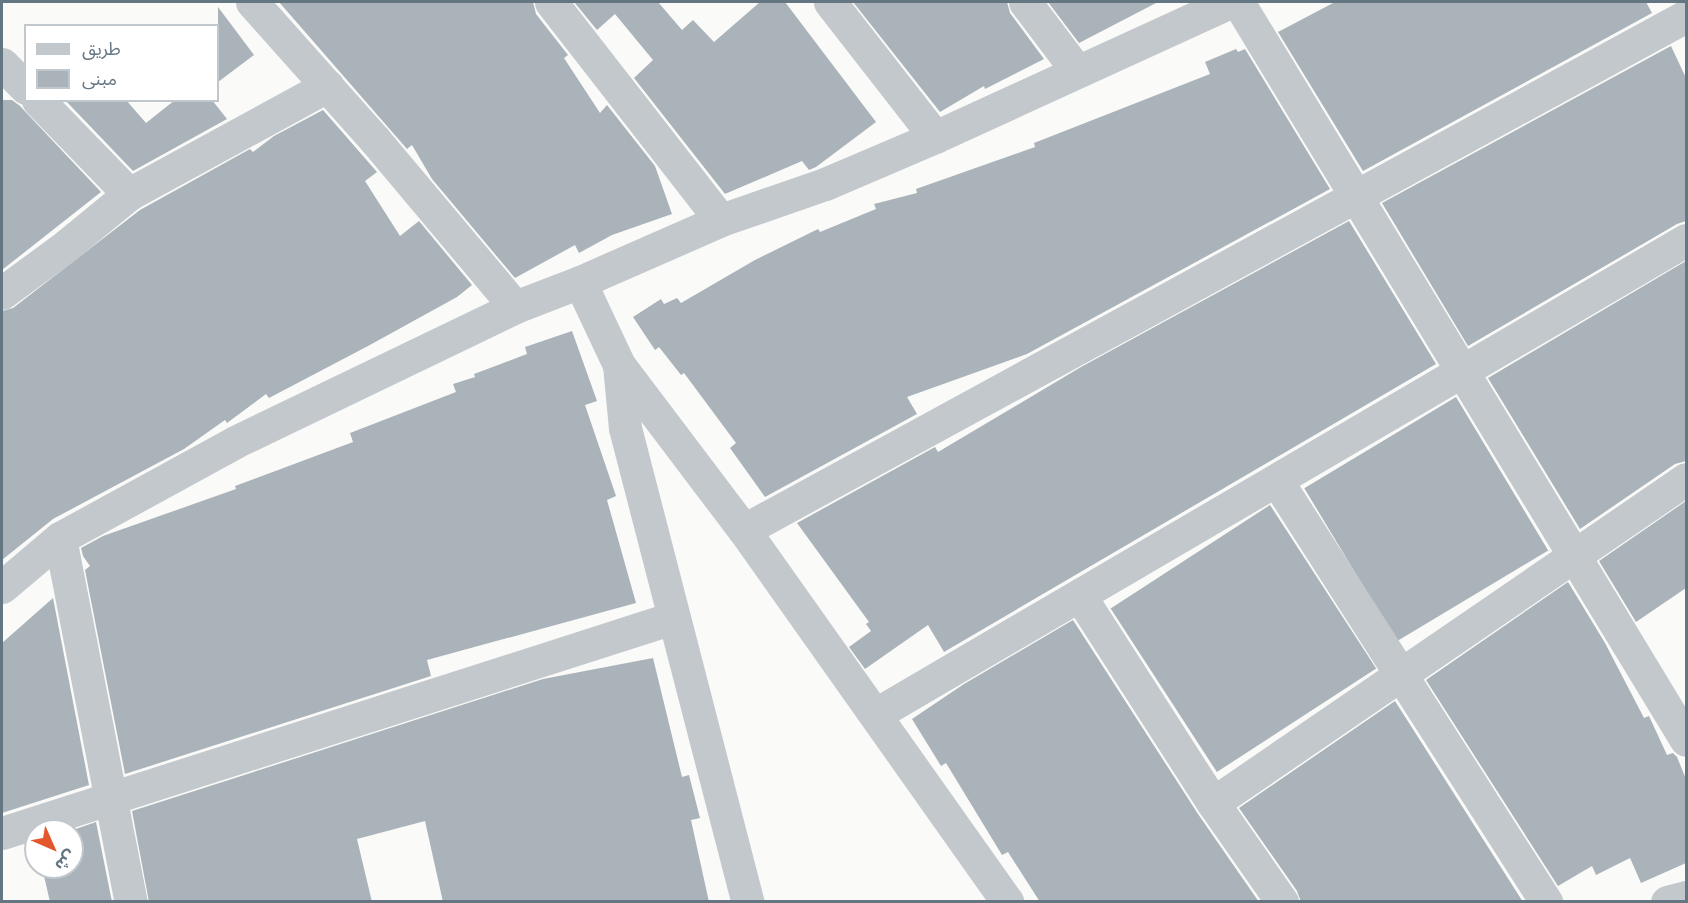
<!DOCTYPE html>
<html>
<head>
<meta charset="utf-8">
<style>
  body { margin:0 }
  #map { position:relative; width:1688px; height:903px; overflow:hidden; background:#fafaf8; font-family:Karla,"Noto Sans Arabic",sans-serif }
  div>[style] { position:absolute }
  .building>* { inset:0; background:#aab3b9; transform-origin:0 0 }
  .minor>* { height:33px; margin:-16.5px; padding:0 16.5px; transform-origin:16.5px; border-radius:16.5px; background:#c3c8cc }
  span { translate:-50% -50%; white-space:nowrap; text-align:center; line-height:1.15; -webkit-text-stroke:6px #fff; paint-order:stroke }
  .frame { position:absolute; inset:0; border:3px solid #657683; pointer-events:none }
  .legend { position:absolute; left:24px; top:24px; width:195px; height:78px; box-sizing:border-box; background:#fff; border:2px solid #c1c8cd; margin:0; padding:8px 10px; list-style:none; font-size:18px; color:#657683 }
  .legend li { display:flex; align-items:center; gap:12px; height:30px }
  .legend b { width:30px; border:2px solid #c1c8cd }
  .north { position:absolute; left:24px; top:819px; width:60px; height:60px; box-sizing:border-box; background:#fff; border:2px solid #c1c8cd; border-radius:50%; rotate:135deg; font-size:16px; font-weight:700; line-height:24px; text-align:center; color:#657683 }
  .north::after { content:''; display:block; margin:auto; width:21px; height:27px; background:#e4572e; clip-path:polygon(50% 0,100% 100%,50% 72%,0 100%) }
</style>
</head>
<body>
<div id="map">
  <div class="building">
    <div style="clip-path:polygon(279px 2px,533px 2px,536px 14px,568px 55px,564px 58px,600px 113px,607px 105px,655px 166px,672px 214px,612px 235px,579px 253px,575px 245px,515px 278px,432px 179px,412px 145px,407px 149px)"></div>
    <div style="clip-path:polygon(574px 2px,658px 2px,682px 30px,693px 20px,714px 42px,760px 2px,785px 2px,876px 122px,816px 167px,809px 170px,802px 161px,725px 194px,634px 78px,653px 60px,615px 14px,597px 30px)"></div>
    <div style="clip-path:polygon(853px 2px,1007px 2px,1010px 13px,1044px 59px,985px 89px,984px 86px,940px 112px)"></div>
    <div style="clip-path:polygon(1048px 2px,1158px 2px,1079px 43px)"></div>
    <div style="clip-path:polygon(1335px 2px,1646px 2px,1652px 13px,1363px 171px,1278px 32px)"></div>
    <div style="clip-path:polygon(218px 7px,254px 55px,218px 82px)"></div>
    <div style="clip-path:polygon(1671px 46px,1686px 78px,1686px 221px,1677px 224px,1468px 346px,1382px 203px)"></div>
    <div style="clip-path:polygon(1236px 49px,1238px 52px,1245px 49px,1330px 189px,1027px 354px,907px 397px,917px 414px,765px 497px,730px 448px,736px 443px,684px 373px,681px 375px,659px 347px,655px 350px,633px 317px,661px 299px,664px 304px,677px 298px,681px 303px,755px 260px,818px 229px,820px 232px,876px 209px,874px 204px,917px 193px,916px 189px,1035px 147px,1034px 143px,1210px 74px,1205px 62px)"></div>
    <div style="clip-path:polygon(2px 100px,12px 100px,20px 106px,101px 192px,2px 270px)"></div>
    <div style="clip-path:polygon(65px 100px,126px 100px,146px 123px,175px 100px,212px 100px,227px 119px,133px 171px)"></div>
    <div style="clip-path:polygon(323px 110px,377px 172px,365px 181px,400px 236px,419px 221px,472px 285px,457px 297px,368px 346px,269px 398px,266px 394px,227px 423px,225px 420px,184px 449px,53px 519px,2px 560px,2px 311px,13px 308px,140px 210px,250px 149px,253px 152px,274px 136px)"></div>
    <div style="clip-path:polygon(1349px 221px,1436px 364px,944px 652px,928px 625px,865px 669px,849px 647px,871px 631px,866px 624px,869px 622px,797px 523px,935px 447px,938px 452px,1081px 367px)"></div>
    <div style="clip-path:polygon(1686px 261px,1686px 461px,1675px 464px,1580px 529px,1488px 378px)"></div>
    <div style="clip-path:polygon(572px 331px,597px 401px,585px 405px,616px 496px,607px 500px,636px 603px,427px 660px,431px 676px,125px 774px,85px 570px,90px 566px,83px 556px,81px 548px,103px 536px,236px 489px,235px 486px,353px 442px,350px 433px,456px 392px,453px 384px,475px 377px,474px 374px,527px 354px,525px 347px)"></div>
    <div style="left:1456px;top:397px;width:179px;height:177px;rotate:59deg"></div>
    <div style="clip-path:polygon(1686px 501px,1686px 588px,1636px 622px,1599px 561px)"></div>
    <div style="left:1270px;top:505px;width:195px;height:190px;rotate:57deg"></div>
    <div style="clip-path:polygon(1568px 582px,1605px 643px,1644px 718px,1649px 716px,1667px 755px,1673px 753px,1677px 757px,1686px 779px,1686px 863px,1641px 883px,1630px 858px,1596px 875px,1592px 866px,1558px 886px,1426px 680px)"></div>
    <div style="clip-path:polygon(53px 598px,89px 785px,2px 813px,2px 643px)"></div>
    <div style="clip-path:polygon(1073px 620px,1198px 814px,1259px 902px,1040px 902px,1008px 852px,1002px 855px,946px 763px,941px 766px,912px 719px,964px 684px)"></div>
    <div style="clip-path:polygon(653px 658px,682px 777px,689px 775px,700px 818px,691px 820px,709px 902px,443px 902px,425px 821px,357px 839px,372px 902px,149px 902px,132px 811px,543px 679px)"></div>
    <div style="clip-path:polygon(1395px 701px,1523px 902px,1301px 902px,1297px 891px,1239px 808px)"></div>
    <div style="clip-path:polygon(96px 822px,112px 902px,50px 902px,42px 867px,72px 867px,72px 831px,70px 831px)"></div>
  </div>
  <div class="minor">
    <div style="left:252px;top:2px;width:185px;rotate:48.3deg"></div>
    <div style="left:375px;top:140px;width:218px;rotate:50deg"></div>
    <div style="left:551px;top:2px;width:276px;rotate:52.1deg"></div>
    <div style="left:830px;top:2px;width:171px;rotate:52.1deg"></div>
    <div style="left:1025px;top:2px;width:86px;rotate:53deg"></div>
    <div style="left:1238px;top:2px;width:863px;rotate:58.74deg"></div>
    <div style="left:2px;top:64px;width:34px;rotate:45deg"></div>
    <div style="left:129px;top:194px;width:226px;rotate:-28.6deg"></div>
    <div style="left:580px;top:282px;width:92px;rotate:64.8deg"></div>
    <div style="left:619px;top:365px;width:207px;rotate:52.9deg"></div>
    <div style="left:744px;top:530px;width:456px;rotate:54.7deg"></div>
    <div style="left:2px;top:293px;width:81px;rotate:-36.4deg"></div>
    <div style="left:67px;top:245px;width:80px;rotate:-39.4deg"></div>
    <div style="left:129px;top:194px;width:131px;rotate:-134.1deg"></div>
    <div style="left:619px;top:365px;width:63px;rotate:84.6deg"></div>
    <div style="left:625px;top:428px;width:490px;rotate:75.5deg"></div>
    <div style="left:1277px;top:481px;width:500px;rotate:57.4deg"></div>
    <div style="left:744px;top:530px;width:1073px;rotate:-28.62deg"></div>
    <div style="left:60px;top:538px;width:371px;rotate:79deg"></div>
    <div style="left:2px;top:587px;width:76px;rotate:-40.2deg"></div>
    <div style="left:60px;top:538px;width:200px;rotate:-28.7deg"></div>
    <div style="left:235px;top:442px;width:311px;rotate:-25.7deg"></div>
    <div style="left:515px;top:307px;width:70px;rotate:-21deg"></div>
    <div style="left:580px;top:282px;width:154px;rotate:-23.7deg"></div>
    <div style="left:721px;top:220px;width:110px;rotate:-19.1deg"></div>
    <div style="left:825px;top:184px;width:120px;rotate:-23.1deg"></div>
    <div style="left:935px;top:137px;width:324px;rotate:-24.6deg"></div>
    <div style="left:1080px;top:596px;width:246px;rotate:57.3deg"></div>
    <div style="left:1213px;top:803px;width:121px;rotate:55.1deg"></div>
    <div style="left:876px;top:714px;width:938px;rotate:-30.34deg"></div>
    <div style="left:1213px;top:803px;width:573px;rotate:-34.41deg"></div>
    <div style="left:2px;top:833px;width:705px;rotate:-17.77deg"></div>
    <div style="left:1667px;top:902px;width:20px;rotate:-15deg"></div>
  </div>
  <div class="frame"></div>
  <ul class="legend">
  <li><b style="height:8px;background:#c3c8cc"></b>طريق</li>
  <li><b style="height:16px;background:#aab3b9"></b>مبنى</li>
  </ul>
  <div class="north">ش</div>
</div>
</body>
</html>
